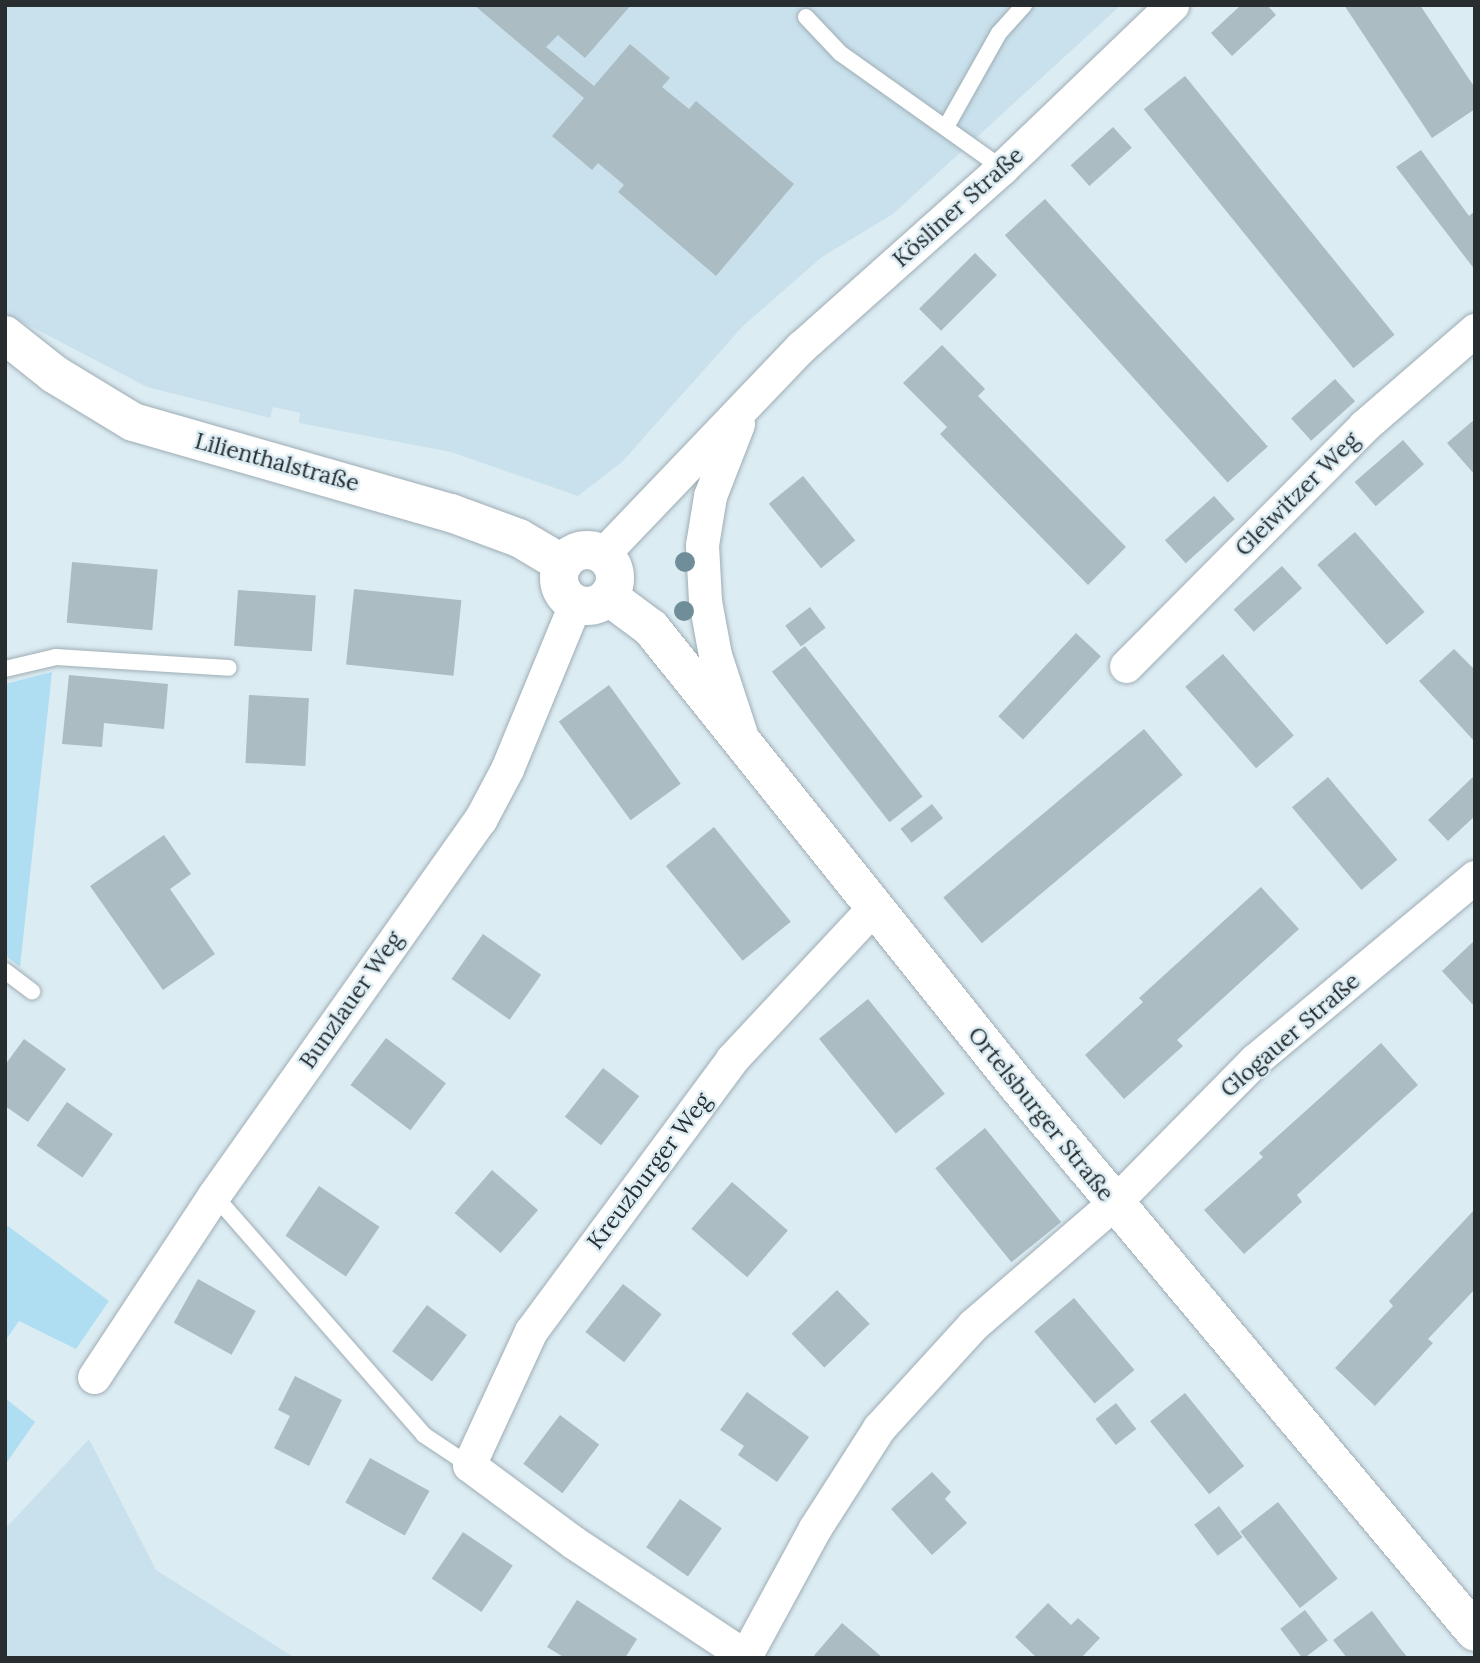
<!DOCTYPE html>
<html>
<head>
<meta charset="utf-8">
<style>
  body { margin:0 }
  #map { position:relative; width:1480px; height:1663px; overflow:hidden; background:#dcecf3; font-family:Lora,serif }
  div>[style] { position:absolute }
  .built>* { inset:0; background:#c9e1ec }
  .green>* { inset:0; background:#afddf2 }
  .building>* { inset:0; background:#acbcc3; transform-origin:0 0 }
  .roads { filter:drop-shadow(0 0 2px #9eadb4) drop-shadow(0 0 2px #9eadb4) }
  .lane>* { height:16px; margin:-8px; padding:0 8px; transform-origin:8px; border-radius:8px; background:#fff }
  .street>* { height:33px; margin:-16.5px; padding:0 16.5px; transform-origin:16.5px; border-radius:16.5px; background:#fff }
  .secondary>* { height:38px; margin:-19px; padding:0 19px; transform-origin:19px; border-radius:19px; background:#fff }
  .secondary>.ring { margin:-19px; padding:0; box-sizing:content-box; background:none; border:38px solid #fff; border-radius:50% }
  .trees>* { width:20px; height:20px; margin:-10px; border-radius:50%; background:#6f8e9a }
  span { translate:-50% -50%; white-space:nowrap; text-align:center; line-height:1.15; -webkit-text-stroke:5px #dcecf3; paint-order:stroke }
  .street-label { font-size:23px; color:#282e30 }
  .frame { position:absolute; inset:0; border:7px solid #282e30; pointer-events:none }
</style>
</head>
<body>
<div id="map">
  <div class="built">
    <div style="clip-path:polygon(5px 5px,1121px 5px,893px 214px,822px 257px,743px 326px,622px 462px,578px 496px,451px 452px,299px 423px,300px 413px,273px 407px,270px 418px,147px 387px,7px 314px)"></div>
    <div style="clip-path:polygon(89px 1439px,156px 1570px,295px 1658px,5px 1658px,5px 1529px)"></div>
  </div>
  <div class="green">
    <div style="clip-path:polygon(52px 672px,20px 967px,5px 955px,5px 684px)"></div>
    <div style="clip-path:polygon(5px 1224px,109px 1301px,76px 1349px,19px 1321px,5px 1341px)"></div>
    <div style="clip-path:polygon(5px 1398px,35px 1422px,5px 1465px)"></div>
  </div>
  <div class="building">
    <div style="clip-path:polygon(474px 5px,631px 5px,585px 58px,558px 35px,546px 47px,594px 86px,630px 44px,670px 78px,662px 87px,689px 109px,696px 101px,794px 184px,716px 276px,618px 192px,624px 185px,598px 163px,592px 170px,552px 136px,584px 98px)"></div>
    <div style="clip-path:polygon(1241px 5px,1267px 5px,1276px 15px,1232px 56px,1211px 33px)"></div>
    <div style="clip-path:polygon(1344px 5px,1420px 5px,1475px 88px,1475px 109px,1432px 138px)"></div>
    <div style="left:1185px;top:76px;width:333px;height:53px;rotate:51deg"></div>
    <div style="left:1113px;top:127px;width:28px;height:57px;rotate:48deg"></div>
    <div style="clip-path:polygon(1421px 150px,1469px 216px,1475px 211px,1475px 270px,1396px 167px)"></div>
    <div style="left:1045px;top:199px;width:333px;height:54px;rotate:48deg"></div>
    <div style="left:975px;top:253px;width:31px;height:79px;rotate:45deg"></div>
    <div style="clip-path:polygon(942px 345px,985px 389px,978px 396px,1126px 547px,1088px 585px,940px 434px,947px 427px,903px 383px)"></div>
    <div style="left:1335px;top:379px;width:30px;height:59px;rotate:48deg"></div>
    <div style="clip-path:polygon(1475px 419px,1475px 475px,1447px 443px)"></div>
    <div style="left:1403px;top:440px;width:32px;height:64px;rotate:49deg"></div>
    <div style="left:803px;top:476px;width:83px;height:44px;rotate:51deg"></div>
    <div style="left:1214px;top:496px;width:31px;height:66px;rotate:48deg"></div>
    <div style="left:1355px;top:532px;width:106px;height:50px;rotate:49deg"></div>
    <div style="left:72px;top:562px;width:86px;height:61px;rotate:5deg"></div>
    <div style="left:1282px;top:566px;width:30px;height:65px;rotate:48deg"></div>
    <div style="left:354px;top:589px;width:108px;height:76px;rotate:6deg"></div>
    <div style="left:238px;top:590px;width:78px;height:56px;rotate:4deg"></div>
    <div style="left:810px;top:607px;width:26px;height:31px;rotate:53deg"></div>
    <div style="left:1076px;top:633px;width:34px;height:114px;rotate:43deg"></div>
    <div style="left:805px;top:646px;width:191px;height:42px;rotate:52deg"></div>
    <div style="clip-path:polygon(1454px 649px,1475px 670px,1475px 742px,1419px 681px)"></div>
    <div style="left:1223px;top:654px;width:108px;height:50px;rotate:49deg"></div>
    <div style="clip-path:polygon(69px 675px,168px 684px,164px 729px,104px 723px,102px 747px,62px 744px)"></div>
    <div style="left:609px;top:685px;width:122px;height:62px;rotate:54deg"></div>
    <div style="left:249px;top:695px;width:60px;height:68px;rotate:3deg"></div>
    <div style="left:1144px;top:729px;width:60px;height:262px;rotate:50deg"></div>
    <div style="clip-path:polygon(1475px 775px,1475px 816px,1448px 841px,1428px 820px)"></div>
    <div style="left:1328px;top:777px;width:108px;height:47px;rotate:50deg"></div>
    <div style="left:932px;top:804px;width:18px;height:40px;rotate:52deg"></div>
    <div style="left:714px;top:827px;width:122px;height:62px;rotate:51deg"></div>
    <div style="clip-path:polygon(164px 835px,191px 874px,170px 889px,215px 954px,163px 990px,90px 886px)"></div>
    <div style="clip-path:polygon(1261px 887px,1299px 929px,1177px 1040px,1183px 1046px,1124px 1099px,1085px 1055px,1143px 1002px,1139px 998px)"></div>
    <div style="left:483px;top:934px;width:71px;height:55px;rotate:35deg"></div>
    <div style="clip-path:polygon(1475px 940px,1475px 1007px,1442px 971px)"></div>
    <div style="left:868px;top:999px;width:122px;height:63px;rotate:51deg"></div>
    <div style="left:386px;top:1038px;width:75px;height:59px;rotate:37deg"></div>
    <div style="clip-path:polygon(24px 1039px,66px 1069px,28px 1122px,5px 1106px,5px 1065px)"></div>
    <div style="clip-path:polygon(1381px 1043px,1418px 1085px,1297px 1195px,1302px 1202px,1244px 1254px,1204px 1210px,1263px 1157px,1259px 1153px)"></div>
    <div style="left:603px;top:1068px;width:46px;height:62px;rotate:38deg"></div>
    <div style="left:67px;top:1102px;width:56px;height:53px;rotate:35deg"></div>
    <div style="left:985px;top:1128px;width:121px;height:64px;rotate:51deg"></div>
    <div style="left:492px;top:1170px;width:61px;height:57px;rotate:41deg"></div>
    <div style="left:732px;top:1182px;width:74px;height:62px;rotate:41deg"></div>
    <div style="left:319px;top:1186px;width:73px;height:60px;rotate:34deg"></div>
    <div style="clip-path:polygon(1475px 1209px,1475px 1289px,1428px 1339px,1433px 1343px,1375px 1406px,1335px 1368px,1393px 1306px,1389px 1301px)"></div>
    <div style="left:198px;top:1279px;width:66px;height:50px;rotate:29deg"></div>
    <div style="left:623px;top:1284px;width:49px;height:61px;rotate:38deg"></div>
    <div style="left:837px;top:1290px;width:47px;height:63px;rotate:46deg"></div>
    <div style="left:1074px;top:1298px;width:94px;height:52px;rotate:50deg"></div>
    <div style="left:427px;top:1305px;width:50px;height:58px;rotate:37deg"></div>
    <div style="clip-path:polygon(295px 1376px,342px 1400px,309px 1466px,274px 1448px,290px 1416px,278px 1410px)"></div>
    <div style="clip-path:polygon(747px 1392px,809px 1437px,777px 1482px,738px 1455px,744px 1446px,720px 1430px)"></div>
    <div style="left:1185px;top:1393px;width:94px;height:45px;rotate:51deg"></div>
    <div style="left:1116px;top:1403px;width:33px;height:26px;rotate:52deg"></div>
    <div style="left:560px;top:1415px;width:49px;height:61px;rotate:37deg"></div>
    <div style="left:370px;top:1458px;width:68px;height:51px;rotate:29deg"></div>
    <div style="clip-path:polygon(932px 1472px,951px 1492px,945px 1499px,967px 1523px,932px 1555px,891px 1509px)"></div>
    <div style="left:680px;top:1499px;width:51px;height:59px;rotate:35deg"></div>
    <div style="left:1278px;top:1502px;width:97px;height:48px;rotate:52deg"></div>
    <div style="left:1219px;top:1506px;width:39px;height:31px;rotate:53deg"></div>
    <div style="left:463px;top:1532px;width:60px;height:56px;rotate:34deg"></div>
    <div style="clip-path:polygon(577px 1600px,637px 1639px,625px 1658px,565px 1658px,547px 1647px)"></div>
    <div style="clip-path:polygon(1048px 1603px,1071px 1625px,1078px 1618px,1100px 1638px,1081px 1658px,1037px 1658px,1015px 1637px)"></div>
    <div style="left:1305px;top:1610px;width:38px;height:31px;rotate:53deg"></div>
    <div style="clip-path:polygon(1372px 1611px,1399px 1647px,1408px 1658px,1347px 1658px,1333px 1640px)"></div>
    <div style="clip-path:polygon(842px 1623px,883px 1658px,812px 1658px)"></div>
  </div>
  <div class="roads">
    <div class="lane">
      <div style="left:806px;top:17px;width:50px;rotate:46.6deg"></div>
      <div style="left:840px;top:53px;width:199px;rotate:35.4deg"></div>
      <div style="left:946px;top:127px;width:108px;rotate:-60.6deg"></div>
      <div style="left:999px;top:33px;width:38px;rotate:-48deg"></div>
      <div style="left:5px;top:669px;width:52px;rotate:-13.2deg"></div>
      <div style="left:56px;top:657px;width:173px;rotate:3.6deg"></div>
      <div style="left:5px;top:971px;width:34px;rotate:37deg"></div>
      <div style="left:214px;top:1195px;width:319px;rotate:48.8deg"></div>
      <div style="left:424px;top:1435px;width:54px;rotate:33.7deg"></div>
    </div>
    <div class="street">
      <div style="left:738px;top:424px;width:77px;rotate:111.3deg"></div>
      <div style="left:710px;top:496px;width:50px;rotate:99.3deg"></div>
      <div style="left:702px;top:545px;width:56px;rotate:86.9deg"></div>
      <div style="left:705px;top:601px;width:55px;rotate:79.5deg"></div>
      <div style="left:715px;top:655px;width:83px;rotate:71.8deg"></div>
      <div style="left:602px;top:555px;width:288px;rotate:-46.3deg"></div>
      <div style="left:801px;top:347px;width:269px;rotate:-41.7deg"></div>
      <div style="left:1002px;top:168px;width:236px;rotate:-43.8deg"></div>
      <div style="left:1126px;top:666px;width:338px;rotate:-45.2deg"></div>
      <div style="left:1364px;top:426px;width:147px;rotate:-40.9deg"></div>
      <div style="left:94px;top:1377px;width:218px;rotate:-56.6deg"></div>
      <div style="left:214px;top:1195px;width:460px;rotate:-54.7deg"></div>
      <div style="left:480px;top:820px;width:58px;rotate:-62.1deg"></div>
      <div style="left:507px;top:769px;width:178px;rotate:-67.6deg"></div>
      <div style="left:746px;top:1655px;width:145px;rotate:-61.5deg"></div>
      <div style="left:815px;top:1528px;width:119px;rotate:-57.4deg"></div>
      <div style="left:879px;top:1428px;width:139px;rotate:-47.6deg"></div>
      <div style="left:973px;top:1325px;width:186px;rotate:-40.9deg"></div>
      <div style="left:1114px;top:1203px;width:201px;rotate:-45.4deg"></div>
      <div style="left:1255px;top:1060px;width:286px;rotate:-39.8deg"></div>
      <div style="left:748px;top:1658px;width:210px;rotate:-146.5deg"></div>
      <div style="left:573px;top:1542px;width:129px;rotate:-143.5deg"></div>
      <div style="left:469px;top:1465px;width:148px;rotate:-65.2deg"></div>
      <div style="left:531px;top:1331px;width:338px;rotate:-53.5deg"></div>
      <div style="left:732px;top:1059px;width:208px;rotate:-46.9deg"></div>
    </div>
    <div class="secondary">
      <div style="left:5px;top:335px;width:63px;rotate:38.5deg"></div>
      <div style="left:54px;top:374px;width:92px;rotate:31.3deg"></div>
      <div style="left:133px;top:422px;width:331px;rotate:16deg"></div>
      <div style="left:451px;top:513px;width:72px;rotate:20.2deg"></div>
      <div style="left:519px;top:538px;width:51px;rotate:30.6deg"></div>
      <div class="ring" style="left:559px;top:550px;width:18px;height:18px"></div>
      <div style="left:608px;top:596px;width:54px;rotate:36.7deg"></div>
      <div style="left:651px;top:628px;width:585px;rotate:51.31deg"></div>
      <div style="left:1017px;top:1085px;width:713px;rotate:50.06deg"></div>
    </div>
  </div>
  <div class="trees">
    <div style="left:685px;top:562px"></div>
    <div style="left:684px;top:611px"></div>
  </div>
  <div class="street-label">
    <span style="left:958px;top:207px;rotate:-42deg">Kösliner Straße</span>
    <span style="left:277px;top:462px;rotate:15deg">Lilienthalstraße</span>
    <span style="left:1297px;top:494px;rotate:-45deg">Gleiwitzer Weg</span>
    <span style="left:351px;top:1000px;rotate:-55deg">Bunzlauer Weg</span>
    <span style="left:1290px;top:1035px;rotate:-41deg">Glogauer Straße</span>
    <span style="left:1041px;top:1114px;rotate:51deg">Ortelsburger Straße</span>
    <span style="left:649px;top:1171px;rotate:-53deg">Kreuzburger Weg</span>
  </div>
  <div class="frame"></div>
</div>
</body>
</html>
